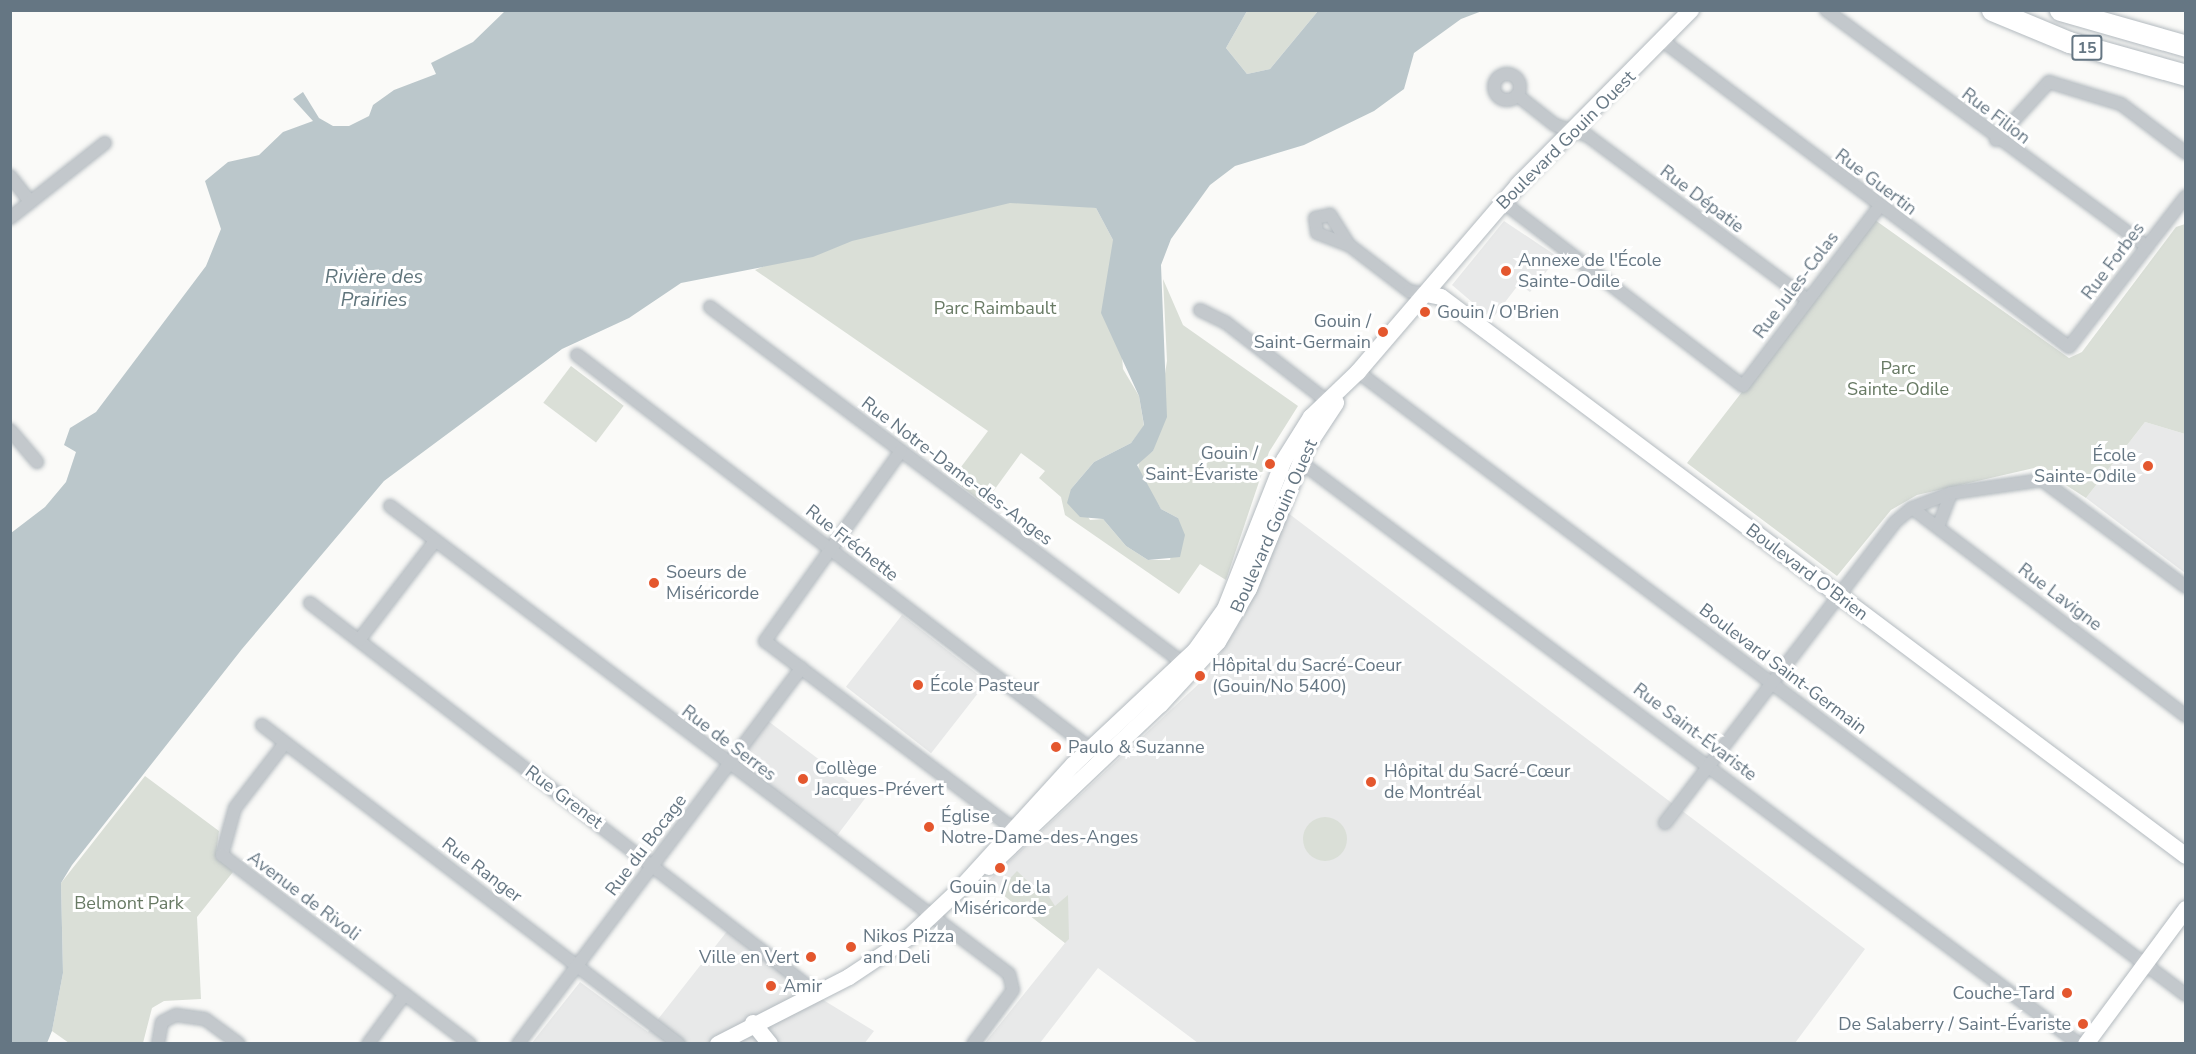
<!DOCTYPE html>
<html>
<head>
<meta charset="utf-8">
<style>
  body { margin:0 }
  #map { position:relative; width:2196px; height:1054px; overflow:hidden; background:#fafaf8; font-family:"Nunito Sans",sans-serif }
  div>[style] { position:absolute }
  .built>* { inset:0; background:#e8e9e9; transform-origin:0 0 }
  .green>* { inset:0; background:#dadfd7; transform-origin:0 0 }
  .round { border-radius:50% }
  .water>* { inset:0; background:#bbc7cb }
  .roads { filter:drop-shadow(0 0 2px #b3babf) drop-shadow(0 0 2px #b3babf) }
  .street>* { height:12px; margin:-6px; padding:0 6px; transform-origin:6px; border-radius:6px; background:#c3c8cc }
  .street>.ring { margin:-6px; padding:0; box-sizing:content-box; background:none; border:12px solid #c3c8cc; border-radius:50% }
  .secondary>* { height:16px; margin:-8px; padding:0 8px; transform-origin:8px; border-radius:8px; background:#fff }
  .highway>* { height:21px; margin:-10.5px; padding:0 10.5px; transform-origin:10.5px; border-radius:10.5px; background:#fff }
  .dots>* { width:16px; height:16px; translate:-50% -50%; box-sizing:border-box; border:3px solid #fff; border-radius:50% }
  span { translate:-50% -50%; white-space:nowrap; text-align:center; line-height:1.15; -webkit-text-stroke:6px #fff; paint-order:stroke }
  .shield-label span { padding:2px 4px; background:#fff; border:2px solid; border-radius:4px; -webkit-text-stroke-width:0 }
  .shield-label { font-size:16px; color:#657683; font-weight:700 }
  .street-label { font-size:18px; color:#657683 }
  .poi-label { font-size:18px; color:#657683 }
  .left { translate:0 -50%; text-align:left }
  .right { translate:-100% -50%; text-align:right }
  .park-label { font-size:18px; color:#687a64 }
  .water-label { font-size:20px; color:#60757c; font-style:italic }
  .frame { position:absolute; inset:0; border:12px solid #657683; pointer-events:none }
</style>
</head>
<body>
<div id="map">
  <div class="built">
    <div style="clip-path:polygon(1504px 221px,1558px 257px,1530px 292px,1519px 284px,1492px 319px,1452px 285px)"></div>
    <div style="clip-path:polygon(2145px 422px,2185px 434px,2185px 573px,2086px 498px)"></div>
    <div style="clip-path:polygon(1288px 513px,1865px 949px,1795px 1043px,1198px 1043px,1098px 968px,1040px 1043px,984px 1044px,1065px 943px,987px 882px,1205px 678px,1245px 614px)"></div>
    <div style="left:902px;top:615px;width:108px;height:91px;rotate:38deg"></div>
    <div style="left:768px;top:721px;width:124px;height:52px;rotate:37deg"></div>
    <div style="clip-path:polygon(728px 930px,802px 987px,874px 1031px,864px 1044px,531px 1044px,580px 982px,648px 1032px)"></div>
  </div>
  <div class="green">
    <div style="clip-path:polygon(1247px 11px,1318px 11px,1270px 69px,1247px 74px,1226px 48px)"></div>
    <div style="clip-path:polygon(1009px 196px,1096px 208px,1113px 240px,1123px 369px,1139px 396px,1144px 426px,1131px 443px,1094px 462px,1071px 489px,1090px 520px,1103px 519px,1126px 546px,1148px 560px,1170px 560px,1178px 518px,1161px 509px,1138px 473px,1139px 461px,1153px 451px,1167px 361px,1163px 279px,1183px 325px,1298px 406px,1269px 452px,1226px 580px,1200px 564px,1179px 594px,1065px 515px,1061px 497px,1039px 478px,1045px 471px,1021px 453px,984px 504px,952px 479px,988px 431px,755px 270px,807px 248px)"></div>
    <div style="clip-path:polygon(1875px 220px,2069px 358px,2082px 352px,2176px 227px,2185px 224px,2185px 434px,2145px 422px,2086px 498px,2038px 467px,1917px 495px,1891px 510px,1837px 576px,1687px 463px)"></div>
    <div style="left:571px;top:366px;width:66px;height:46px;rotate:37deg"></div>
    <div style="clip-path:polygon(145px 776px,219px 831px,216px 854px,233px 872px,197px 917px,201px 999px,164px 1001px,152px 1008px,143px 1043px,69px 1043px,52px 1031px,63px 973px,61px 883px)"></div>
    <div class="round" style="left:1303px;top:817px;width:44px;height:44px"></div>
    <div style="clip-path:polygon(1017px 871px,1040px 893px,1044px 889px,1055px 906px,1068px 895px,1069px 939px,1065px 943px,998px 891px)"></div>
  </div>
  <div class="water">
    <div style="clip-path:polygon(506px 10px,1247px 11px,1226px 48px,1247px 74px,1270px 69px,1318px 11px,1482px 11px,1461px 19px,1414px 53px,1404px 89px,1374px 111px,1304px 145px,1235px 166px,1210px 185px,1171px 239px,1161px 265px,1167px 417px,1153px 451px,1137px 465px,1161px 509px,1178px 518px,1185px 535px,1180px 557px,1148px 560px,1126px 546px,1103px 519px,1080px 517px,1067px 503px,1071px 489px,1094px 462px,1131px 443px,1144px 425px,1139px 396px,1101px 313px,1113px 240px,1096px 208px,1010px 203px,852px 241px,813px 257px,681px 283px,629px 318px,562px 349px,384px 481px,242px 649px,72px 865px,61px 883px,63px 973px,52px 1031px,47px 1043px,11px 1043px,11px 533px,45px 507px,66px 482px,76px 452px,64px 445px,70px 428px,96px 412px,206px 266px,221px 229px,205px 181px,228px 162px,259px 155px,283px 132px,313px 121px,293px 99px,303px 92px,319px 118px,333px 126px,349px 126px,369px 116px,373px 105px,394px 90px,436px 74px,431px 63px,473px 42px)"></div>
  </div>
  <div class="roads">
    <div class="street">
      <div style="left:1826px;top:10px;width:399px;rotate:36.4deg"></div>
      <div style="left:1663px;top:41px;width:508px;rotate:37.01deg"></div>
      <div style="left:2069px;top:347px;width:191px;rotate:-52.2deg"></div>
      <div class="ring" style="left:1494px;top:74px;width:14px;height:14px"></div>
      <div style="left:1517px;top:95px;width:48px;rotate:38.3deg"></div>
      <div style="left:1555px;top:125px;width:35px;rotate:18deg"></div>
      <div style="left:1588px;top:136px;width:274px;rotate:36.7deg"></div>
      <div style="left:1996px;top:140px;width:79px;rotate:-47.6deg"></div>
      <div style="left:2049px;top:82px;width:75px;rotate:17deg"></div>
      <div style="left:2121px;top:104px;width:81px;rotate:37deg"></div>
      <div style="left:10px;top:176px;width:33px;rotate:52deg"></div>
      <div style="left:1503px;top:202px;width:302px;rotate:37.5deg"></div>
      <div style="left:1743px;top:386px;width:225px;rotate:-52.8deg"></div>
      <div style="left:10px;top:218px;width:121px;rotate:-38.3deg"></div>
      <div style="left:1349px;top:245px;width:36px;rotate:-122deg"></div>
      <div style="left:1330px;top:215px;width:15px;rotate:169deg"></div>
      <div style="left:1315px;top:218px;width:15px;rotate:82deg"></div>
      <div style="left:1317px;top:233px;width:34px;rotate:21deg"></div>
      <div style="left:1349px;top:245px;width:76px;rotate:37.5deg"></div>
      <div style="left:1409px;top:291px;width:17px;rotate:10deg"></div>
      <div style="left:710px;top:307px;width:592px;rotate:36.97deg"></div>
      <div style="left:1200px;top:310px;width:28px;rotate:26deg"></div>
      <div style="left:1225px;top:322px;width:135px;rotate:37.8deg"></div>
      <div style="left:577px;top:355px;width:654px;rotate:37.48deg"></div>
      <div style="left:1358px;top:372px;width:1036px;rotate:36.96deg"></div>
      <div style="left:10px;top:430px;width:42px;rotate:49.8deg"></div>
      <div style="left:901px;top:451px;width:234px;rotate:125.6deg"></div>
      <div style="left:765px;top:641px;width:320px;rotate:37.1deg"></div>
      <div style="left:1294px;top:457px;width:980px;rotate:36.79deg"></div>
      <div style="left:390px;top:506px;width:776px;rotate:37.09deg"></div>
      <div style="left:1009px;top:974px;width:16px;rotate:76deg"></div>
      <div style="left:1013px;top:990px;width:67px;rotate:126.5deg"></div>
      <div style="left:1912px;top:508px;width:344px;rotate:37.2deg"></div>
      <div style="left:1938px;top:527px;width:36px;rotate:-69deg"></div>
      <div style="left:310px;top:603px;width:640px;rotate:37.57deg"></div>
      <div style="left:359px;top:640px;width:125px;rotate:-52.5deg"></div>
      <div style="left:262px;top:725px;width:525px;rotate:37.42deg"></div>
      <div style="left:285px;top:743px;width:82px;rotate:127.6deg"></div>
      <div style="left:235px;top:808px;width:49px;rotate:105.5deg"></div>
      <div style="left:222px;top:855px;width:312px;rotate:37.3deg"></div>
      <div style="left:1665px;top:823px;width:377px;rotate:-52.6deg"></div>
      <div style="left:1894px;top:523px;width:23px;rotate:-40deg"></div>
      <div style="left:1912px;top:508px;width:42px;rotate:-21deg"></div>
      <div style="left:1951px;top:493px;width:92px;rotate:-8.1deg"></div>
      <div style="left:2042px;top:480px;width:179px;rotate:36.6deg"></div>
      <div style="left:158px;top:1044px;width:22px;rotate:-80deg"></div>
      <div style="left:162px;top:1022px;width:16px;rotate:-27deg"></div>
      <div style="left:176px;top:1015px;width:29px;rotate:8deg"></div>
      <div style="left:205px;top:1019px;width:42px;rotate:36.3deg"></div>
      <div style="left:368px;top:1044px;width:62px;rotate:-53.5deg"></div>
      <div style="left:518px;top:1044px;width:471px;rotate:-53deg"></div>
    </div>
    <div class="secondary">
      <div style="left:1426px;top:294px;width:15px;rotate:11deg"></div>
      <div style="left:1441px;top:297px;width:931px;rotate:36.88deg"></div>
      <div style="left:989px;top:867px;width:236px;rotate:-43.5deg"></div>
      <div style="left:1160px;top:705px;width:86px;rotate:-47.4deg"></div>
      <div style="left:1218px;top:642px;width:61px;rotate:-59.7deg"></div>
      <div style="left:1249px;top:589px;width:153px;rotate:-67.8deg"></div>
      <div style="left:1307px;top:447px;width:53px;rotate:-56.6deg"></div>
      <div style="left:753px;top:1023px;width:27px;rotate:51deg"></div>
      <div style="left:718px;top:1044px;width:147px;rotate:-27.1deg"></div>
      <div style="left:849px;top:977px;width:72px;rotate:-33.7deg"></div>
      <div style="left:909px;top:937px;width:70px;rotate:-43.3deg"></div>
      <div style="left:960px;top:889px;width:168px;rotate:-47.7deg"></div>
      <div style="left:1073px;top:765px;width:167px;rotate:-43.1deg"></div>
      <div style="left:1195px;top:651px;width:52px;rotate:-54.5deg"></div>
      <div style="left:1225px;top:609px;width:160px;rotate:-68.4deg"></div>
      <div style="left:1284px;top:460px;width:51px;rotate:-57.9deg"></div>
      <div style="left:1311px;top:417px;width:65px;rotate:-43.8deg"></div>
      <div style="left:1358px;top:372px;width:246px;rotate:-49.4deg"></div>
      <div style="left:1518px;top:185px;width:246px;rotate:-45.3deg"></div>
      <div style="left:2086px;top:1044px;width:168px;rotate:-53.5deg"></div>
    </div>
    <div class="highway">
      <div style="left:1992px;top:10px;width:83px;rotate:22.6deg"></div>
      <div style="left:2069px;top:42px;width:122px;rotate:15.8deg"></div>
      <div style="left:2060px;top:10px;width:131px;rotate:15.9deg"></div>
    </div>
  </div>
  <div class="dots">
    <div style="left:1506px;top:271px;background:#e4572e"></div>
    <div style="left:1425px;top:312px;background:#e4572e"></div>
    <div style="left:1383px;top:332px;background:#e4572e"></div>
    <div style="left:1270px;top:464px;background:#e4572e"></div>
    <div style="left:2148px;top:466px;background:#e4572e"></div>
    <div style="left:654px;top:583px;background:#e4572e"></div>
    <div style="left:1200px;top:676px;background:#e4572e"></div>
    <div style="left:918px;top:685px;background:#e4572e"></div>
    <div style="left:1056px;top:747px;background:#e4572e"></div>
    <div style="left:803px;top:779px;background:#e4572e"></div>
    <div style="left:1371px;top:782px;background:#e4572e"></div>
    <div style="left:929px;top:827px;background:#e4572e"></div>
    <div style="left:1000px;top:868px;background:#e4572e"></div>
    <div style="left:851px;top:947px;background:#e4572e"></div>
    <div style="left:811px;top:957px;background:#e4572e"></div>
    <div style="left:771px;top:986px;background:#e4572e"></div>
    <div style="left:2067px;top:993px;background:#e4572e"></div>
    <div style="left:2083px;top:1024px;background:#e4572e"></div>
  </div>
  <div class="shield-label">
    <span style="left:2087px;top:48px">15</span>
  </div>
  <div class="street-label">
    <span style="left:1996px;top:116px;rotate:37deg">Rue Filion</span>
    <span style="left:1566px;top:140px;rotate:-45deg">Boulevard Gouin Ouest</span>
    <span style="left:1876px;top:182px;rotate:37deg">Rue Guertin</span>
    <span style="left:1702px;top:199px;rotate:37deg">Rue Dépatie</span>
    <span style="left:2113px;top:261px;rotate:-53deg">Rue Forbes</span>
    <span style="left:1796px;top:285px;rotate:-53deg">Rue Jules-Colas</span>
    <span style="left:957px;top:471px;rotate:37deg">Rue Notre-Dame-des-Anges</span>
    <span style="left:1274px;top:526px;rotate:-66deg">Boulevard Gouin Ouest</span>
    <span style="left:852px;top:543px;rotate:38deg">Rue Fréchette</span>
    <span style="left:1807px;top:572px;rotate:37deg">Boulevard O'Brien</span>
    <span style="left:2060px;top:597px;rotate:37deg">Rue Lavigne</span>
    <span style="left:1783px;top:669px;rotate:37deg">Boulevard Saint-Germain</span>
    <span style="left:1695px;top:732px;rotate:37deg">Rue Saint-Évariste</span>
    <span style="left:729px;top:743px;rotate:37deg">Rue de Serres</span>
    <span style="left:564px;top:797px;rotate:37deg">Rue Grenet</span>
    <span style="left:646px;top:845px;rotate:-53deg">Rue du Bocage</span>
    <span style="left:482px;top:870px;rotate:37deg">Rue Ranger</span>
    <span style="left:304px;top:896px;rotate:37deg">Avenue de Rivoli</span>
  </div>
  <div class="poi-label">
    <span class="left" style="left:1518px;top:271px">Annexe de l'École<br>Sainte-Odile</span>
    <span class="left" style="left:1437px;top:312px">Gouin / O'Brien</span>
    <span class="right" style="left:1371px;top:332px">Gouin /<br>Saint-Germain</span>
    <span class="right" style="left:1258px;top:464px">Gouin /<br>Saint-Évariste</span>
    <span class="right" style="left:2136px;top:466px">École<br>Sainte-Odile</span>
    <span class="left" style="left:666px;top:583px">Soeurs de<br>Miséricorde</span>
    <span class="left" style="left:1212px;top:676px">Hôpital du Sacré-Coeur<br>(Gouin/No 5400)</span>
    <span class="left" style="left:930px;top:685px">École Pasteur</span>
    <span class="left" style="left:1068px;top:747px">Paulo &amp; Suzanne</span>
    <span class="left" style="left:815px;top:779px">Collège<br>Jacques-Prévert</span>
    <span class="left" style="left:1384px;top:782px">Hôpital du Sacré-Cœur<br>de Montréal</span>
    <span class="left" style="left:941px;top:827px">Église<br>Notre-Dame-des-Anges</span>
    <span style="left:1000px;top:898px">Gouin / de la<br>Miséricorde</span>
    <span class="left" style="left:863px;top:947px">Nikos Pizza<br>and Deli</span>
    <span class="right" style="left:799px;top:957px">Ville en Vert</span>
    <span class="left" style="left:783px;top:986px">Amir</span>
    <span class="right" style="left:2055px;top:993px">Couche-Tard</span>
    <span class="right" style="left:2071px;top:1024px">De Salaberry / Saint-Évariste</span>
  </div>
  <div class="park-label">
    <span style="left:995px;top:308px">Parc Raimbault</span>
    <span style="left:1898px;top:379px">Parc<br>Sainte-Odile</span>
    <span style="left:129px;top:903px">Belmont Park</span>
  </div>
  <div class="water-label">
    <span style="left:374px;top:288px">Rivière des<br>Prairies</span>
  </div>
  <div class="frame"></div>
</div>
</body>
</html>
